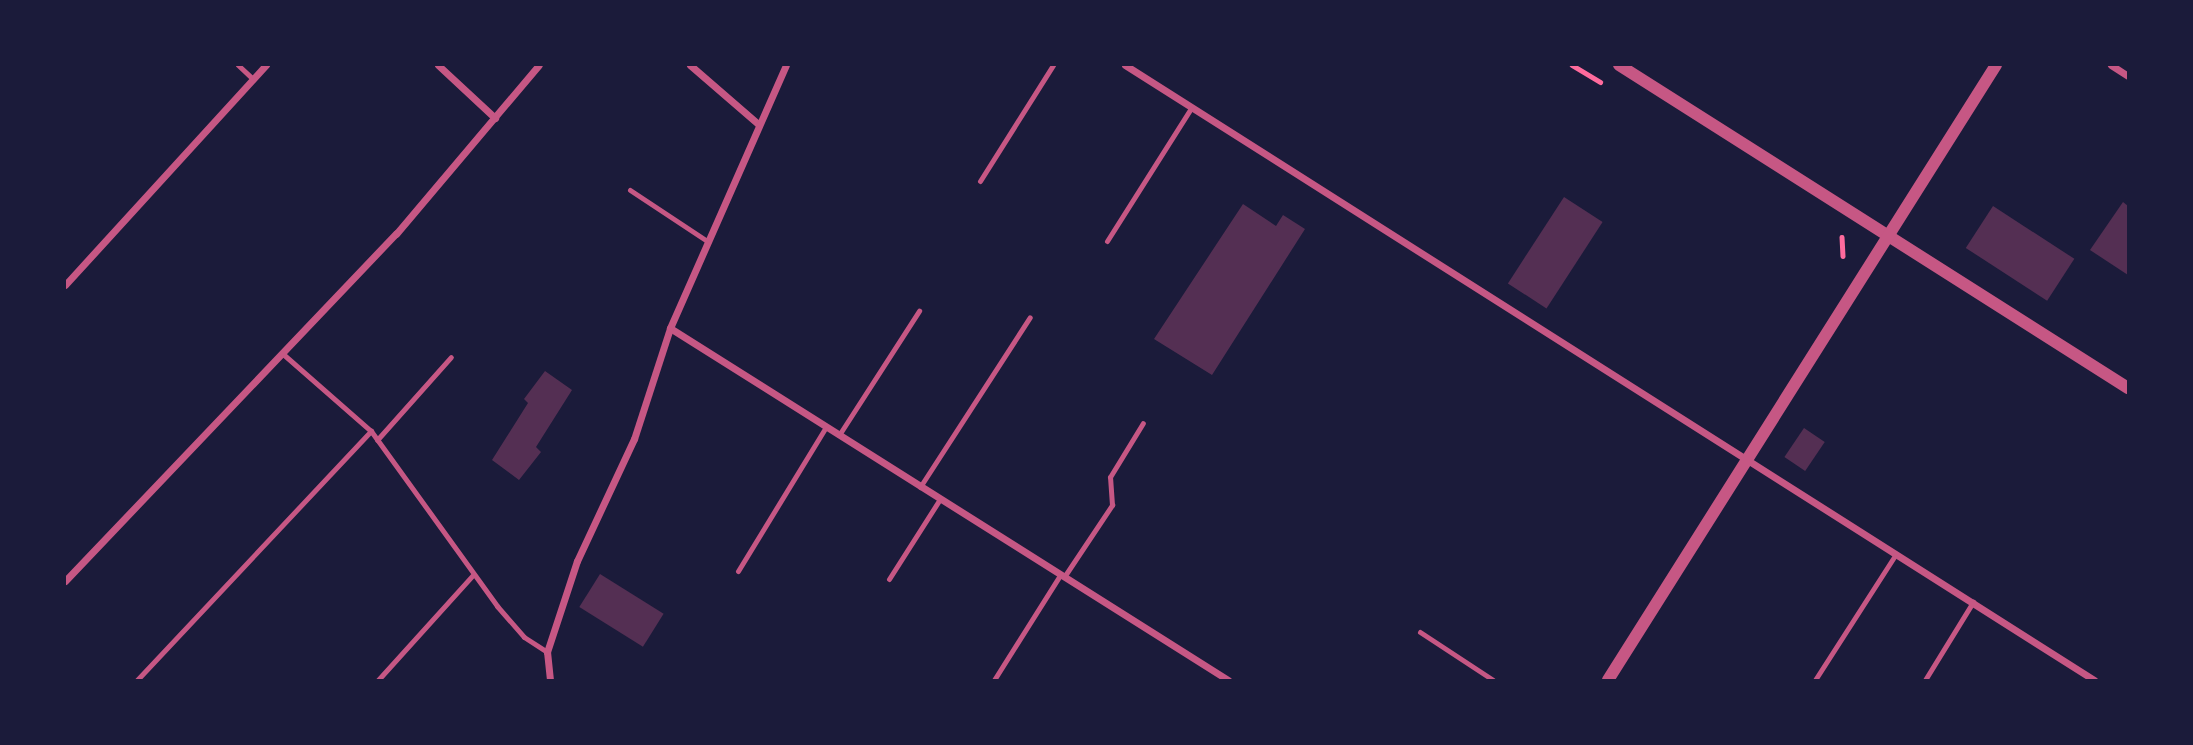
<!DOCTYPE html>
<html>
<head>
<meta charset="utf-8">
<style>
  body { margin:0 }
  #map { position:relative; width:2193px; height:745px; overflow:hidden; background:#1b1b3a; font-family:"Golos Text",sans-serif }
  div>[style] { position:absolute }
  .building>* { inset:0; background:#542f53; transform-origin:0 0 }
  .path>* { height:4.5px; margin:-2.25px; padding:0 2.25px; transform-origin:2.25px; border-radius:2.25px; background:#ff6b9d }
  .service>* { height:5px; margin:-2.5px; padding:0 2.5px; transform-origin:2.5px; border-radius:2.5px; background:#c65784 }
  .minor>* { height:7px; margin:-3.5px; padding:0 3.5px; transform-origin:3.5px; border-radius:3.5px; background:#c65784 }
  .tertiary>* { height:12px; margin:-6px; padding:0 6px; transform-origin:6px; border-radius:6px; background:#c65784 }
  span { translate:-50% -50%; white-space:nowrap; text-align:center; line-height:1.15; -webkit-text-stroke:6px #1b1b3a; paint-order:stroke }
  .frame { position:absolute; inset:0; border:66px solid #1b1b3a; pointer-events:none }
</style>
</head>
<body>
<div id="map">
  <div class="building">
    <div style="left:1564px;top:197px;width:46px;height:103px;rotate:33deg"></div>
    <div style="clip-path:polygon(2123px 202px,2128px 206px,2128px 275px,2090px 250px)"></div>
    <div style="clip-path:polygon(1243px 204px,1276px 226px,1283px 215px,1305px 229px,1212px 375px,1154px 339px)"></div>
    <div style="left:1993px;top:206px;width:97px;height:50px;rotate:33deg"></div>
    <div style="clip-path:polygon(545px 371px,572px 390px,536px 447px,541px 452px,519px 480px,492px 460px,528px 403px,524px 399px)"></div>
    <div style="left:1804px;top:428px;width:25px;height:35px;rotate:34deg"></div>
    <div style="left:600px;top:574px;width:75px;height:39px;rotate:32deg"></div>
  </div>
  <div class="path">
    <div style="left:1572px;top:65px;width:33px;rotate:31deg"></div>
    <div style="left:1842px;top:237px;width:19px;rotate:87deg"></div>
  </div>
  <div class="service">
    <div style="left:238px;top:65px;width:21px;rotate:43deg"></div>
    <div style="left:980px;top:181px;width:137px;rotate:-57.8deg"></div>
    <div style="left:630px;top:190px;width:92px;rotate:33.5deg"></div>
    <div style="left:1107px;top:241px;width:157px;rotate:-57.7deg"></div>
    <div style="left:283px;top:354px;width:117px;rotate:41.2deg"></div>
    <div style="left:371px;top:431px;width:216px;rotate:54.2deg"></div>
    <div style="left:497px;top:606px;width:41px;rotate:48.9deg"></div>
    <div style="left:524px;top:637px;width:27px;rotate:33deg"></div>
    <div style="left:839px;top:435px;width:148px;rotate:-57.2deg"></div>
    <div style="left:377px;top:440px;width:111px;rotate:-48.3deg"></div>
    <div style="left:920px;top:487px;width:202px;rotate:-57.1deg"></div>
    <div style="left:738px;top:571px;width:169px;rotate:-58.6deg"></div>
    <div style="left:1064px;top:577px;width:87px;rotate:-56.3deg"></div>
    <div style="left:1112px;top:505px;width:28px;rotate:-94deg"></div>
    <div style="left:1110px;top:477px;width:63px;rotate:-58.6deg"></div>
    <div style="left:889px;top:579px;width:95px;rotate:-57.5deg"></div>
    <div style="left:1420px;top:632px;width:87px;rotate:33.3deg"></div>
    <div style="left:137px;top:680px;width:342px;rotate:-46.8deg"></div>
    <div style="left:378px;top:680px;width:142px;rotate:-47.9deg"></div>
    <div style="left:994px;top:680px;width:124px;rotate:-57.8deg"></div>
    <div style="left:1815px;top:680px;width:150px;rotate:-57.3deg"></div>
    <div style="left:1925px;top:680px;width:92px;rotate:-58.4deg"></div>
  </div>
  <div class="minor">
    <div style="left:438px;top:65px;width:78px;rotate:42.9deg"></div>
    <div style="left:690px;top:65px;width:90px;rotate:40.9deg"></div>
    <div style="left:1125px;top:65px;width:1148px;rotate:32.4deg"></div>
    <div style="left:2111px;top:65px;width:20px;rotate:33deg"></div>
    <div style="left:65px;top:285px;width:298px;rotate:-47.6deg"></div>
    <div style="left:670px;top:328px;width:660px;rotate:32.24deg"></div>
    <div style="left:65px;top:581px;width:480px;rotate:-46.4deg"></div>
    <div style="left:396px;top:234px;width:221px;rotate:-49.8deg"></div>
    <div style="left:550px;top:680px;width:28px;rotate:-96deg"></div>
    <div style="left:547px;top:652px;width:96px;rotate:-71.8deg"></div>
    <div style="left:577px;top:561px;width:135px;rotate:-65deg"></div>
    <div style="left:634px;top:439px;width:117px;rotate:-72deg"></div>
    <div style="left:670px;top:328px;width:287px;rotate:-66.2deg"></div>
  </div>
  <div class="tertiary">
    <div style="left:1619px;top:65px;width:603px;rotate:32.4deg"></div>
    <div style="left:1608px;top:680px;width:727px;rotate:-57.75deg"></div>
  </div>
  <div class="frame"></div>
</div>
</body>
</html>
